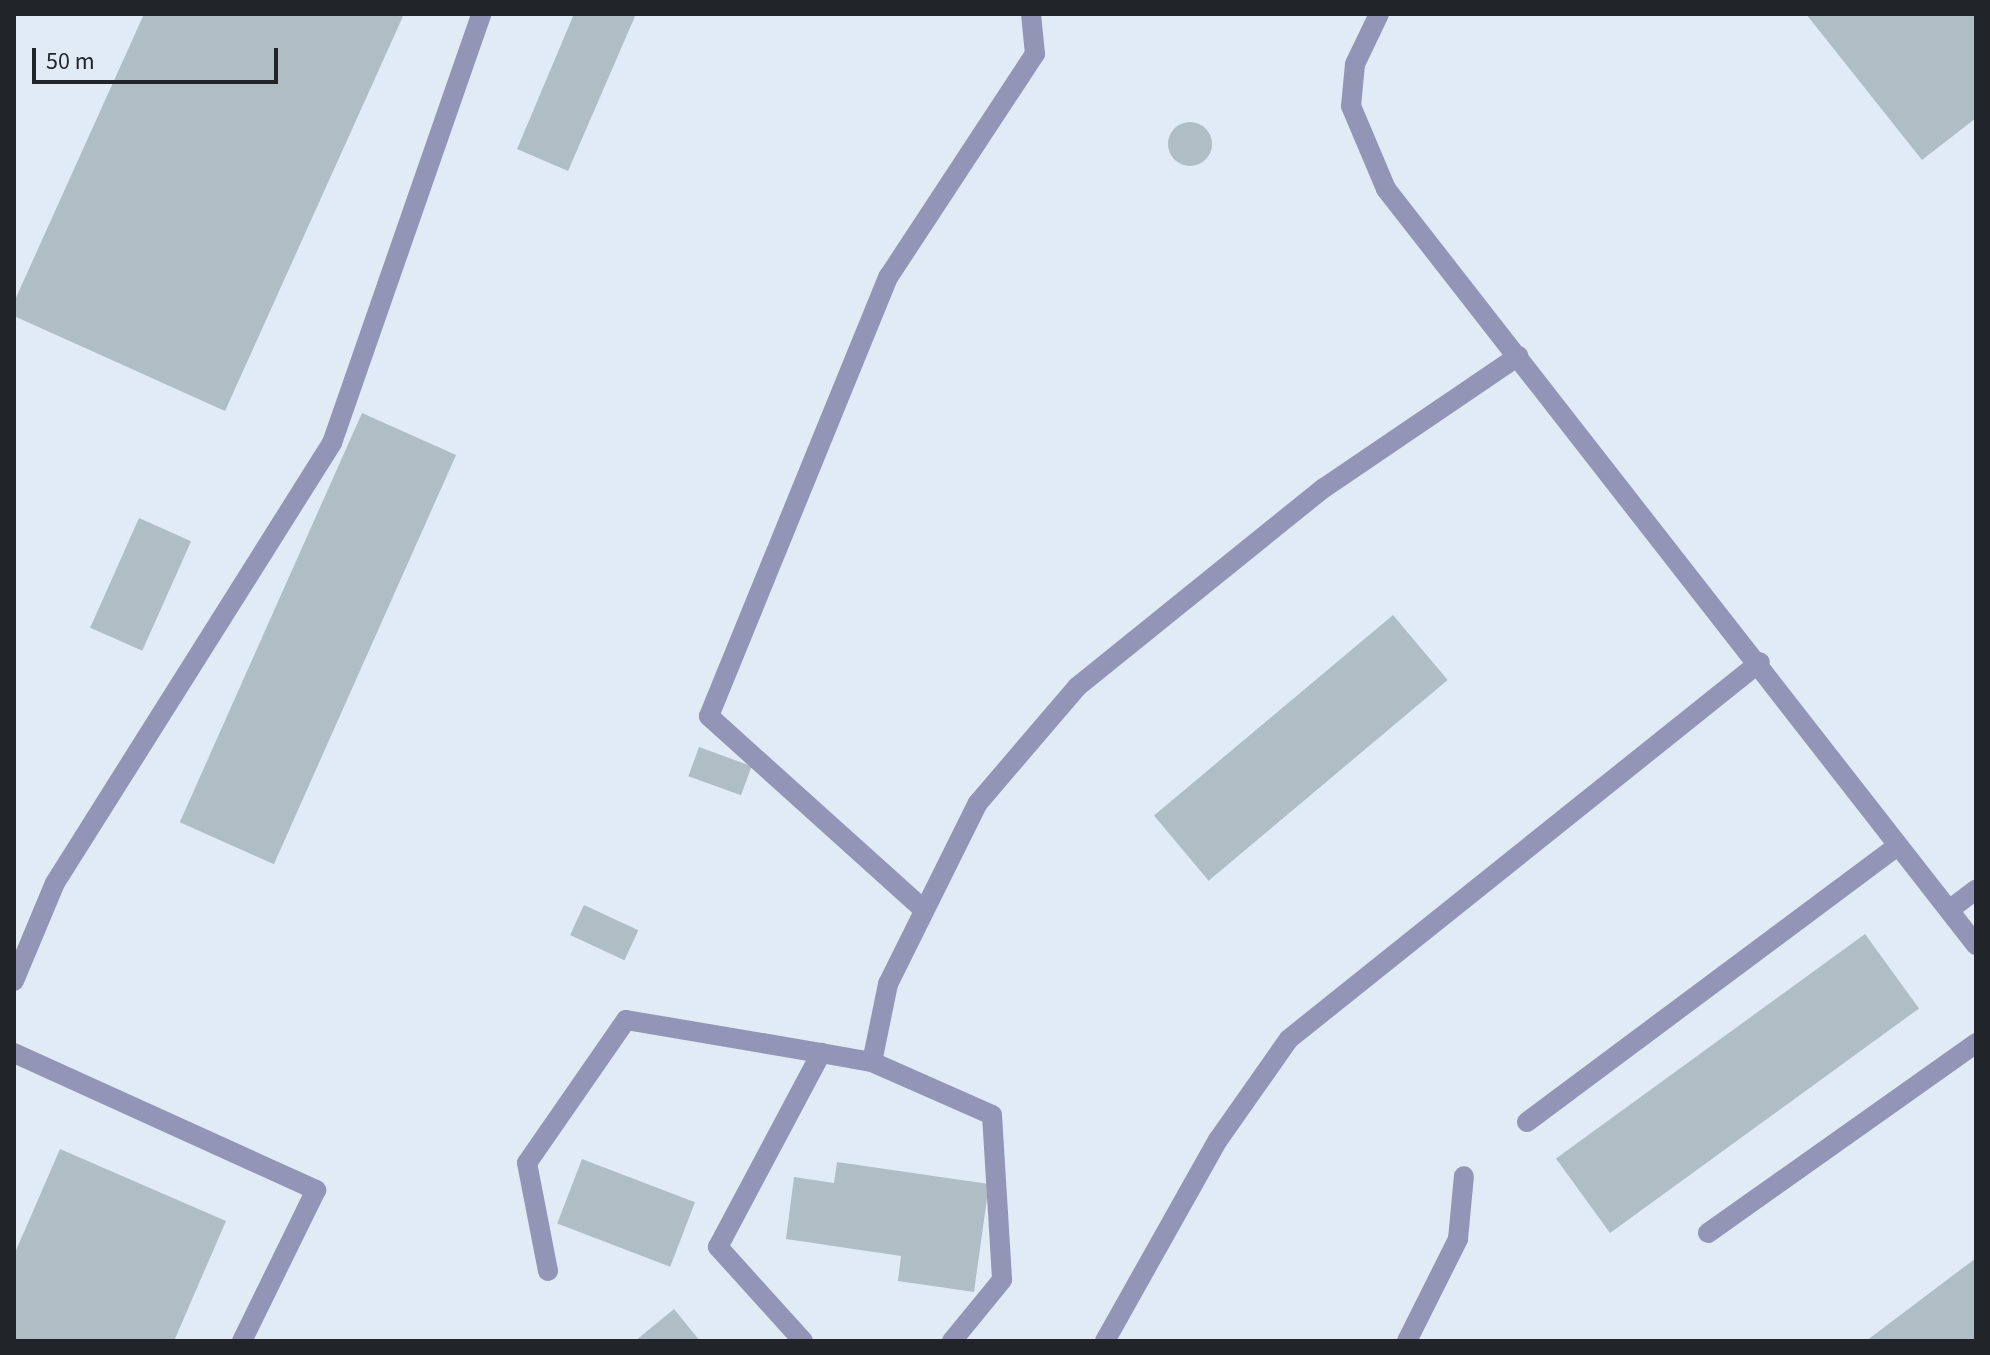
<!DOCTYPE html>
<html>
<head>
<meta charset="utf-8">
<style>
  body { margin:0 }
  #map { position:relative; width:1990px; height:1355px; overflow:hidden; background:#e1ebf6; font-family:"Source Sans 3",sans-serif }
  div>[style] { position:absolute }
  .building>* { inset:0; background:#afbec4; transform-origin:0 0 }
  .round { border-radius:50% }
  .service>* { height:20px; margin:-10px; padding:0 10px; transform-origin:10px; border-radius:10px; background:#9395b7 }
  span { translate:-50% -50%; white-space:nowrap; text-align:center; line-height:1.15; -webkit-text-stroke:8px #e1ebf6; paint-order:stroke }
  .frame { position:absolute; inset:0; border:16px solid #212428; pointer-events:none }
  .scale { position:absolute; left:32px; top:48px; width:246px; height:36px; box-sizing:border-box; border:4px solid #212428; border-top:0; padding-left:10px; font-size:24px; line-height:28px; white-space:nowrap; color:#212428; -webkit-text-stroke:6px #e1ebf6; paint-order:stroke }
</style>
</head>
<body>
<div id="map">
  <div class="building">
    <div style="clip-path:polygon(144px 14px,404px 14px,225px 411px,14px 316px,14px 302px)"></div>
    <div style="clip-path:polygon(574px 14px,636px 14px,568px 171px,517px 149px)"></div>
    <div style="clip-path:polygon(1806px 14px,1976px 14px,1976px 118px,1922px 160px)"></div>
    <div class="round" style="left:1168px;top:122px;width:44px;height:44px"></div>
    <div style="left:362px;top:413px;width:103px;height:448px;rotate:24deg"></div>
    <div style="left:139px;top:518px;width:57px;height:120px;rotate:24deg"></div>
    <div style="left:1393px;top:615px;width:85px;height:312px;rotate:50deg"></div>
    <div style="left:699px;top:747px;width:56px;height:31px;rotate:20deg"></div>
    <div style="left:584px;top:905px;width:60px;height:33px;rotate:25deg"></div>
    <div style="left:1865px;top:934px;width:92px;height:382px;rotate:54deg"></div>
    <div style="clip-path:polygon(60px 1149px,226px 1221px,174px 1341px,14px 1341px,14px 1255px)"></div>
    <div style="left:582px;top:1159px;width:121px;height:69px;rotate:21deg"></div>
    <div style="clip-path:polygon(837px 1162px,989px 1184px,974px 1292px,898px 1281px,901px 1256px,786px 1239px,794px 1177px,834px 1183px)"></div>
    <div style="clip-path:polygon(1976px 1258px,1976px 1341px,1866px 1341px)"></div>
    <div style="clip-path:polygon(674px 1309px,700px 1341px,635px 1341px)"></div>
  </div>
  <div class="service">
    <div style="left:1379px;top:14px;width:55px;rotate:115.6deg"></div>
    <div style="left:1355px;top:64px;width:42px;rotate:95.4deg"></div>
    <div style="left:1351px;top:106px;width:90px;rotate:67.1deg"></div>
    <div style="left:1386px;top:189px;width:959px;rotate:52.03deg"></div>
    <div style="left:923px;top:909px;width:288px;rotate:-138deg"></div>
    <div style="left:709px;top:716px;width:475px;rotate:-67.8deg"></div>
    <div style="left:889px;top:276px;width:266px;rotate:-56.7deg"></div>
    <div style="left:1035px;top:54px;width:40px;rotate:-95.7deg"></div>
    <div style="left:1949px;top:910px;width:34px;rotate:-37deg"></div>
    <div style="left:14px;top:981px;width:106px;rotate:-67.3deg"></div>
    <div style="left:55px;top:883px;width:520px;rotate:-57.81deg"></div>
    <div style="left:332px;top:443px;width:454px;rotate:-70.8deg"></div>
    <div style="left:14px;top:1053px;width:332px;rotate:24.4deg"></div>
    <div style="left:316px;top:1190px;width:168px;rotate:116.1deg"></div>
    <div style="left:872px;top:1062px;width:80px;rotate:-78.4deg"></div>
    <div style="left:888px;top:984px;width:202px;rotate:-63.6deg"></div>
    <div style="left:978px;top:803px;width:153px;rotate:-49.5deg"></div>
    <div style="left:1077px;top:687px;width:317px;rotate:-38.9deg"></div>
    <div style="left:1324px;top:488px;width:235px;rotate:-34.2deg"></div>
    <div style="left:1527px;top:1122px;width:462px;rotate:-36.7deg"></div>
    <div style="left:1708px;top:1233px;width:329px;rotate:-35.3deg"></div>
    <div style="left:548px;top:1271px;width:110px;rotate:-101deg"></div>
    <div style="left:527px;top:1163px;width:174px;rotate:-55.3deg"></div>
    <div style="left:626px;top:1020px;width:198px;rotate:9.6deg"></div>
    <div style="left:821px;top:1053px;width:52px;rotate:10deg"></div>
    <div style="left:872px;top:1062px;width:131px;rotate:23.8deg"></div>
    <div style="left:992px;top:1115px;width:165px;rotate:86.5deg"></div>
    <div style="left:1002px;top:1280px;width:79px;rotate:129.3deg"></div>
    <div style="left:803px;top:1341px;width:127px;rotate:-132.1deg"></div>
    <div style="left:718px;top:1247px;width:220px;rotate:-62deg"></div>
    <div style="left:1105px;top:1341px;width:231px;rotate:-60.7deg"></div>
    <div style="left:1218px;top:1140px;width:123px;rotate:-54.9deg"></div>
    <div style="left:1289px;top:1039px;width:603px;rotate:-38.67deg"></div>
    <div style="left:1407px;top:1341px;width:114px;rotate:-63.4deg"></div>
    <div style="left:1458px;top:1239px;width:63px;rotate:-84.6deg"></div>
  </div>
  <div class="frame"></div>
  <div class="scale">50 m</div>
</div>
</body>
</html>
